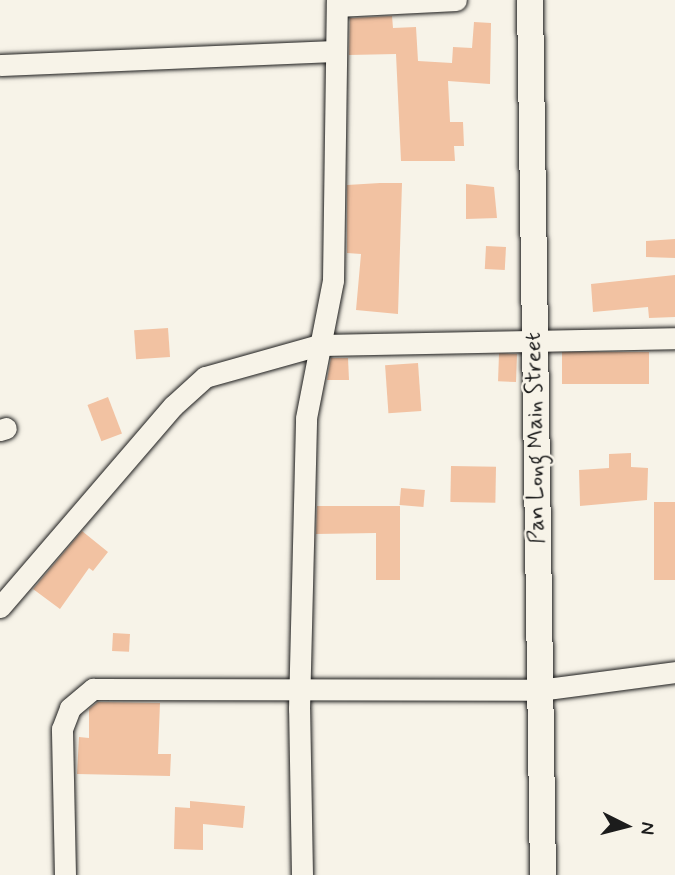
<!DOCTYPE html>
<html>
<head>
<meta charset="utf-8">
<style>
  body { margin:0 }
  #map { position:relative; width:675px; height:875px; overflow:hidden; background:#f7f3e8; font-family:Mynerve,sans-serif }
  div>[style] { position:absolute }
  .building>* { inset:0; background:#f2c2a2; transform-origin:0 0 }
  .roads { filter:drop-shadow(0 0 2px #1c1c1c) drop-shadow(0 0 2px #1c1c1c) }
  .minor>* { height:21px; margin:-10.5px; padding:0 10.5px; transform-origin:10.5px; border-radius:10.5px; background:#f7f3e8 }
  .tertiary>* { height:26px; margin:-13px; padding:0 13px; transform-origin:13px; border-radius:13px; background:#f7f3e8 }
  span { translate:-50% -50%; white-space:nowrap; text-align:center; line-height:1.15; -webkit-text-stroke:5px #f7f3e8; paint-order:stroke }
  .street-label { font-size:23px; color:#1c1c1c }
  .north { position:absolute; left:591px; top:791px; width:70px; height:70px; -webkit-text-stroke:5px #f7f3e8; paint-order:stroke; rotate:96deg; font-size:19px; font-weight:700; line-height:28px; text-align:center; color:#1c1c1c }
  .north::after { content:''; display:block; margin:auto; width:24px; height:32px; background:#1c1c1c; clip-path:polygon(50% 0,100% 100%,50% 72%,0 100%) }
</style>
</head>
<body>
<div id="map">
  <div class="building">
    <div style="clip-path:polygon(392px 16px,393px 28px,416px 27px,418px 61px,452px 63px,453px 47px,472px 48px,474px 22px,491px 23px,490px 84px,448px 81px,450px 122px,463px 122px,464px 146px,454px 146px,455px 161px,401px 161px,396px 54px,349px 55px,350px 18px)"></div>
    <div style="clip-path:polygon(380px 183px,402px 183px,398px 314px,356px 310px,361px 254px,347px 253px,347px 185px)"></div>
    <div style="clip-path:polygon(466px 184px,494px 187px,497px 218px,466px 219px)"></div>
    <div style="clip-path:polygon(675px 239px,675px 258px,646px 257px,646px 241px)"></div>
    <div style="left:486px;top:246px;width:20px;height:23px;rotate:3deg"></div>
    <div style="clip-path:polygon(675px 275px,675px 317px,649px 318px,648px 307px,593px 312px,591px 284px)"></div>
    <div style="left:168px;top:328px;width:29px;height:34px;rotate:86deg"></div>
    <div style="left:649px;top:352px;width:32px;height:87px;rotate:90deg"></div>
    <div style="left:517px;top:354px;width:28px;height:18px;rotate:92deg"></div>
    <div style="clip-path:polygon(331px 358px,348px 358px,349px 380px,327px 380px)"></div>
    <div style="left:418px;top:363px;width:48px;height:33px;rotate:86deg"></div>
    <div style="left:108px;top:397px;width:39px;height:22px;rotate:69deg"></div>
    <div style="clip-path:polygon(631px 453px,631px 467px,648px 468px,647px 500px,580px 506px,579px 470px,609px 468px,609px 454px)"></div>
    <div style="left:451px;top:466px;width:45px;height:36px;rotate:1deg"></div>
    <div style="left:401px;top:488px;width:24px;height:17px;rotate:5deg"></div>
    <div style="left:654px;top:502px;width:21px;height:78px"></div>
    <div style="clip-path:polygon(317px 506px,400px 506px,400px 580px,376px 580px,376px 533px,316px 534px)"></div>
    <div style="clip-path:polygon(82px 531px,108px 552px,93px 571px,89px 568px,60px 609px,33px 589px)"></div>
    <div style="left:113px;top:633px;width:17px;height:18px;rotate:3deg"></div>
    <div style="clip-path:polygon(98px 702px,160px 703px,158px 754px,171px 754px,170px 776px,77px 774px,79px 737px,89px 738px,89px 709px)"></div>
    <div style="clip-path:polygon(190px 801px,245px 806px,243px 828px,203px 824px,203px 850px,174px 849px,175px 807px,190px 808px)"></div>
  </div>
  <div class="roads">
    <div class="minor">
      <div style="left:337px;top:6px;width:119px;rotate:-2.9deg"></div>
      <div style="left:0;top:65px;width:336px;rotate:-2.4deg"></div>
      <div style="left:0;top:430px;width:6px;rotate:-18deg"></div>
      <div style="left:0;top:607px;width:265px;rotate:-49.3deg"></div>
      <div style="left:173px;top:406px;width:43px;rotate:-42.2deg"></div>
      <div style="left:205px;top:377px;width:118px;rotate:-15.7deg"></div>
      <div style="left:319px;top:345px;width:356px;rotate:-1.1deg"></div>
      <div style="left:65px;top:875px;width:146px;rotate:-91.2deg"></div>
      <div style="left:62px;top:729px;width:22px;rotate:-69deg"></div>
      <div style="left:70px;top:708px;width:30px;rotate:-40deg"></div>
      <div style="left:93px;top:689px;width:446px;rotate:0.1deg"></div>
      <div style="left:539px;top:690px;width:137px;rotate:-7.5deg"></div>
      <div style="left:302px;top:875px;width:166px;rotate:-91deg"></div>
      <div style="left:299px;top:709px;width:291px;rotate:-88.6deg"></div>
      <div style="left:306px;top:418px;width:141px;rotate:-78.9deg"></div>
      <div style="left:333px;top:280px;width:280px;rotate:-89.2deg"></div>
    </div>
    <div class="tertiary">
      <div style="left:530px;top:0;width:875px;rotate:89.15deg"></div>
    </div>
  </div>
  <div class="street-label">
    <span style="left:536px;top:438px;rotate:-91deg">Pan Long Main Street</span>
  </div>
  <div class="north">N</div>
</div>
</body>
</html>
